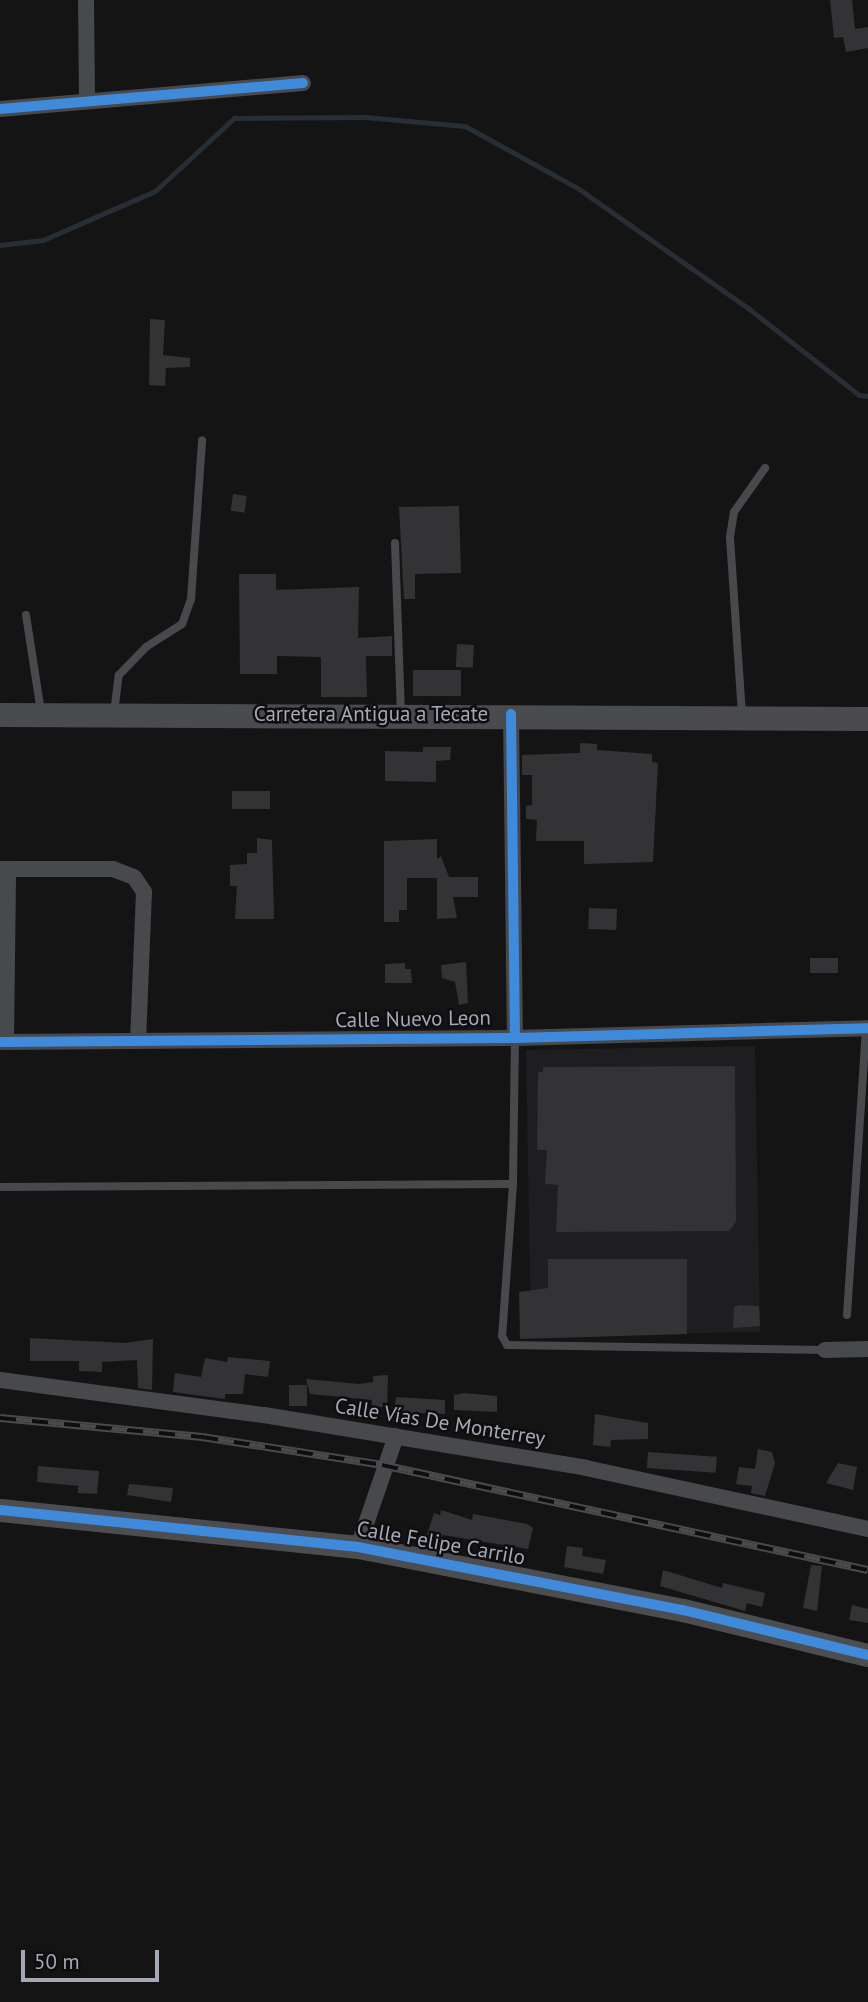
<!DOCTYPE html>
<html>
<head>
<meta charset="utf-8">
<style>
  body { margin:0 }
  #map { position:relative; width:868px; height:2002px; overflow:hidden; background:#141414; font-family:"PT Sans",sans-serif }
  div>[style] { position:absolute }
  .built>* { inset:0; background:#1e1e20; transform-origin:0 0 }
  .stream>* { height:5px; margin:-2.5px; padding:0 2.5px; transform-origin:2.5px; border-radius:2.5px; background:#282e35 }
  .building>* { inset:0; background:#333335; transform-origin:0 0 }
  .lane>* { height:8px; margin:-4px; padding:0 4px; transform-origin:4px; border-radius:4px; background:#48494d }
  .street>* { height:16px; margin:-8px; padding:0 8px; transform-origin:8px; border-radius:8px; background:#48494d }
  .secondary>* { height:23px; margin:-11.5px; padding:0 11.5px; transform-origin:11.5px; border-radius:11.5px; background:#4c4d51 }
  .primary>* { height:24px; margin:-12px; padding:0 12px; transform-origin:12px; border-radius:12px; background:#4a4b4f }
  .rail>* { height:8px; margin-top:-4px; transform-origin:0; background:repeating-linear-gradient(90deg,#0e0e10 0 16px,#484a4c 0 32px); box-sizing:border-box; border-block:2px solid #484a4c }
  .cycleway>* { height:10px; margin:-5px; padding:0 5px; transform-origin:5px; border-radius:5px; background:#408adc }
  span { translate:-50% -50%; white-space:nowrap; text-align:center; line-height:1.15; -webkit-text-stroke:5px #0e0e10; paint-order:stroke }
  .street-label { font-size:21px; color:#a5a8b5 }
  .scale { position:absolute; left:21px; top:1950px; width:138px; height:32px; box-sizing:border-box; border:4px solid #a5a8b5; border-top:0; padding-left:9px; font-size:21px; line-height:24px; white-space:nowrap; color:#a5a8b5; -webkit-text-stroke:5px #0e0e10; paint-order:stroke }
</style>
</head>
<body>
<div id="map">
  <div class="built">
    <div style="left:755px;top:1046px;width:286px;height:229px;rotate:89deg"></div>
  </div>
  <div class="stream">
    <div style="left:0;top:245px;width:43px;rotate:-6.6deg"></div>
    <div style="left:43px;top:240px;width:122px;rotate:-23.6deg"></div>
    <div style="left:155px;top:191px;width:108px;rotate:-42.7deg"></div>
    <div style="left:234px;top:118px;width:131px;rotate:-0.4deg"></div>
    <div style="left:365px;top:117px;width:100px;rotate:5.1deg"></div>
    <div style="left:465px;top:126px;width:130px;rotate:28.9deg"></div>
    <div style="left:579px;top:189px;width:207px;rotate:35.2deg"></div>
    <div style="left:748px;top:308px;width:141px;rotate:38.1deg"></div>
    <div style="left:859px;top:395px;width:9px;rotate:6deg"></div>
  </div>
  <div class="building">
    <div style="clip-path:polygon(830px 0,852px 0,855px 29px,868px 27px,868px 48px,846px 52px,843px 37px,834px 38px)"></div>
    <div style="clip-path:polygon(150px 319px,165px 320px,163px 355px,190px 358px,190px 367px,166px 368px,165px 386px,149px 385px)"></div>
    <div style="left:233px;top:494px;width:14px;height:17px;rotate:8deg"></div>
    <div style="clip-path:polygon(459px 506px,461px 573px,415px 574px,415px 599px,404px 599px,399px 507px)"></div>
    <div style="clip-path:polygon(239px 574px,276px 574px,276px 590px,359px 587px,358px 638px,392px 636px,392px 656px,366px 656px,367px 697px,321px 697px,321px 657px,277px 656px,277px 674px,240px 674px)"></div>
    <div style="left:457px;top:644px;width:17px;height:23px;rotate:3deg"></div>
    <div style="left:413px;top:670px;width:48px;height:26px"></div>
    <div style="clip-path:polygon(580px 743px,597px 744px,597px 750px,652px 754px,652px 762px,658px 763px,653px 862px,584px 864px,584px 841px,536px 841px,537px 820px,526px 819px,526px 806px,532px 805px,532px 775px,522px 775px,522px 755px,580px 753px)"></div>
    <div style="clip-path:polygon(423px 747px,451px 747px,450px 760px,436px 761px,436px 782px,385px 781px,385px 751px,423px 752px)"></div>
    <div style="left:232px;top:791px;width:38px;height:18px"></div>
    <div style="clip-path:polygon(257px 838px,272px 840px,274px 919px,235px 919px,237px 886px,230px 886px,230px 865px,247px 864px,247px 853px,257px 853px)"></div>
    <div style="clip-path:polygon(437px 839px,437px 859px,441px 856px,449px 877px,478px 877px,478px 897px,453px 897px,457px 918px,437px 919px,437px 878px,407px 878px,407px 910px,399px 910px,399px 922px,384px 922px,384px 841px)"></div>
    <div style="left:589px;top:908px;width:28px;height:21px;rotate:2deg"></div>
    <div style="left:810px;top:958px;width:28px;height:15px"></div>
    <div style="clip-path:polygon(466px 962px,468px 1003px,459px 1005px,455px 982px,442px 978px,441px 965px)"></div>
    <div style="clip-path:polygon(405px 963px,405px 969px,411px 969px,412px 983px,385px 983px,385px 964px)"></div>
    <div style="clip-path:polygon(735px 1066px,736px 1222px,729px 1231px,556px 1232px,558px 1185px,545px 1184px,547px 1150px,537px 1150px,538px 1072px,543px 1072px,543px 1067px)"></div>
    <div style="clip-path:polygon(548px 1259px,687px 1259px,687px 1334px,520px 1339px,519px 1292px,548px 1288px)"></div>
    <div style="clip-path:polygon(739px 1305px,759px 1306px,760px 1326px,733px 1328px,734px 1307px)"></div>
    <div style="clip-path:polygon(30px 1338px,124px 1343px,153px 1339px,152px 1390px,138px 1388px,137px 1360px,102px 1362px,102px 1372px,79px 1371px,79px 1361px,30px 1361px)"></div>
    <div style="clip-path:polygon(228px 1357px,270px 1361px,268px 1377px,245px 1374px,243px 1394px,225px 1394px,225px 1399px,173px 1392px,175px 1373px,201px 1377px,205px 1358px,227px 1362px)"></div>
    <div style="clip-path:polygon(388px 1375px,387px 1407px,372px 1407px,372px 1400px,310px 1394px,306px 1379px,359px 1384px,373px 1382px,373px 1376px)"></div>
    <div style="left:289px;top:1385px;width:18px;height:21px"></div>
    <div style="clip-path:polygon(464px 1393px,497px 1396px,497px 1412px,454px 1410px,454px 1395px)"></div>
    <div style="clip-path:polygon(396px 1397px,445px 1400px,445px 1414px,418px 1413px,411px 1425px,393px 1422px)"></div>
    <div style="clip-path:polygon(595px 1414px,648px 1423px,648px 1439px,611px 1440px,610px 1447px,593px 1445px)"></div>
    <div style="clip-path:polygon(758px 1449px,772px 1452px,775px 1463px,765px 1496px,751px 1493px,752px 1486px,736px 1484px,739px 1467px,755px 1469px)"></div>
    <div style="left:648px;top:1452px;width:69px;height:16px;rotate:4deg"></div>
    <div style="clip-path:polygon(838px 1463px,857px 1467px,853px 1490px,826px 1483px)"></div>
    <div style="clip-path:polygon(38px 1466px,99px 1471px,97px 1494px,78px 1493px,78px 1486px,37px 1482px)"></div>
    <div style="clip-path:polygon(129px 1484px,173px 1488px,171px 1502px,127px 1495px)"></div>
    <div style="clip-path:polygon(441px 1510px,472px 1520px,473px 1514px,527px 1524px,533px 1528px,528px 1549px,443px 1535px,440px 1544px,425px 1541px,434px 1513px,440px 1515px)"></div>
    <div style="clip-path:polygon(567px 1546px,583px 1548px,582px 1556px,606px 1560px,603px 1574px,564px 1567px)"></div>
    <div style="clip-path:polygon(811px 1565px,822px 1566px,817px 1611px,803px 1608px)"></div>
    <div style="clip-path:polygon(663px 1570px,722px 1588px,723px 1583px,765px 1593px,762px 1607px,747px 1603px,745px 1611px,660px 1586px)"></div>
    <div style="clip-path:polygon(852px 1605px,868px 1609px,868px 1623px,849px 1620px)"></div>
  </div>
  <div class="lane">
    <div style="left:395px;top:543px;width:171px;rotate:88deg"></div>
    <div style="left:26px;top:615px;width:98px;rotate:81.2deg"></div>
    <div style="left:114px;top:713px;width:38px;rotate:-83deg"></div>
    <div style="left:119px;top:675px;width:39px;rotate:-46deg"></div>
    <div style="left:146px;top:647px;width:43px;rotate:-32.6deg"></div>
    <div style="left:182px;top:624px;width:27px;rotate:-70deg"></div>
    <div style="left:191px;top:599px;width:159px;rotate:-86deg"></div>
    <div style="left:742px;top:714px;width:177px;rotate:-93.9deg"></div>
    <div style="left:730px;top:537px;width:25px;rotate:-81deg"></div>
    <div style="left:734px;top:512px;width:54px;rotate:-54.8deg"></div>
    <div style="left:515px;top:1038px;width:146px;rotate:90.8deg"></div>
    <div style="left:513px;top:1184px;width:152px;rotate:94.1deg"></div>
    <div style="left:502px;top:1336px;width:10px;rotate:61deg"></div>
    <div style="left:507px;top:1345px;width:318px;rotate:0.9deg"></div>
    <div style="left:0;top:1187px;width:513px;rotate:-0.34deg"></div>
    <div style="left:847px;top:1315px;width:288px;rotate:-86.2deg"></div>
  </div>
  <div class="street">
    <div style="left:86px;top:0;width:101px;rotate:89.4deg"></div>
    <div style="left:0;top:109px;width:304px;rotate:-4.9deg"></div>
    <div style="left:511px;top:714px;width:324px;rotate:89.3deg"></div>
    <div style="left:0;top:869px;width:113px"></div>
    <div style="left:113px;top:869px;width:22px;rotate:21deg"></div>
    <div style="left:134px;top:877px;width:18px;rotate:56deg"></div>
    <div style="left:144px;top:892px;width:149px;rotate:92.3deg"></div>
    <div style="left:6px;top:1041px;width:172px;rotate:-89.3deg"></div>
    <div style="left:0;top:1042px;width:515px;rotate:-0.45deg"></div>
    <div style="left:515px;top:1038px;width:353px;rotate:-1.6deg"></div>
    <div style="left:825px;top:1350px;width:43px;rotate:-1.3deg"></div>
    <div style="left:0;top:1380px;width:266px;rotate:7.6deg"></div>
    <div style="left:264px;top:1415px;width:326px;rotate:9.3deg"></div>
    <div style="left:586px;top:1468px;width:289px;rotate:12.2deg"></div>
    <div style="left:358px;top:1547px;width:117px;rotate:-71.1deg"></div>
  </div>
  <div class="secondary">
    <div style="left:0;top:1510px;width:360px;rotate:5.9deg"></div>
    <div style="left:358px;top:1547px;width:331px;rotate:11deg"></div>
    <div style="left:683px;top:1610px;width:190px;rotate:13.7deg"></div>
  </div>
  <div class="primary">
    <div style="left:0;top:715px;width:868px;rotate:0.26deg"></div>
  </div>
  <div class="rail">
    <div style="left:0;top:1418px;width:203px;rotate:5.4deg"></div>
    <div style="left:202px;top:1437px;width:182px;rotate:8.8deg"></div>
    <div style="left:382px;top:1465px;width:497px;rotate:12.2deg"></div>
  </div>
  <div class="cycleway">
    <div style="left:0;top:109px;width:304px;rotate:-4.9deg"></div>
    <div style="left:511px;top:714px;width:324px;rotate:89.3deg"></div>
    <div style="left:0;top:1042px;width:515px;rotate:-0.45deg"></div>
    <div style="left:515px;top:1038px;width:353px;rotate:-1.6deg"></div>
    <div style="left:0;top:1510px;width:360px;rotate:5.9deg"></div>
    <div style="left:358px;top:1547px;width:331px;rotate:11deg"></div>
    <div style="left:683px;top:1610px;width:190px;rotate:13.7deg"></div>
  </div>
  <div class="street-label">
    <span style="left:371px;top:714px">Carretera Antigua a Tecate</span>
    <span style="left:413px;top:1019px;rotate:-1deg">Calle Nuevo Leon</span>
    <span style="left:440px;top:1422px;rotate:9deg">Calle Vías De Monterrey</span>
    <span style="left:441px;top:1543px;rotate:10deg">Calle Felipe Carrilo</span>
  </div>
  <div class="scale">50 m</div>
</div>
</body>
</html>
